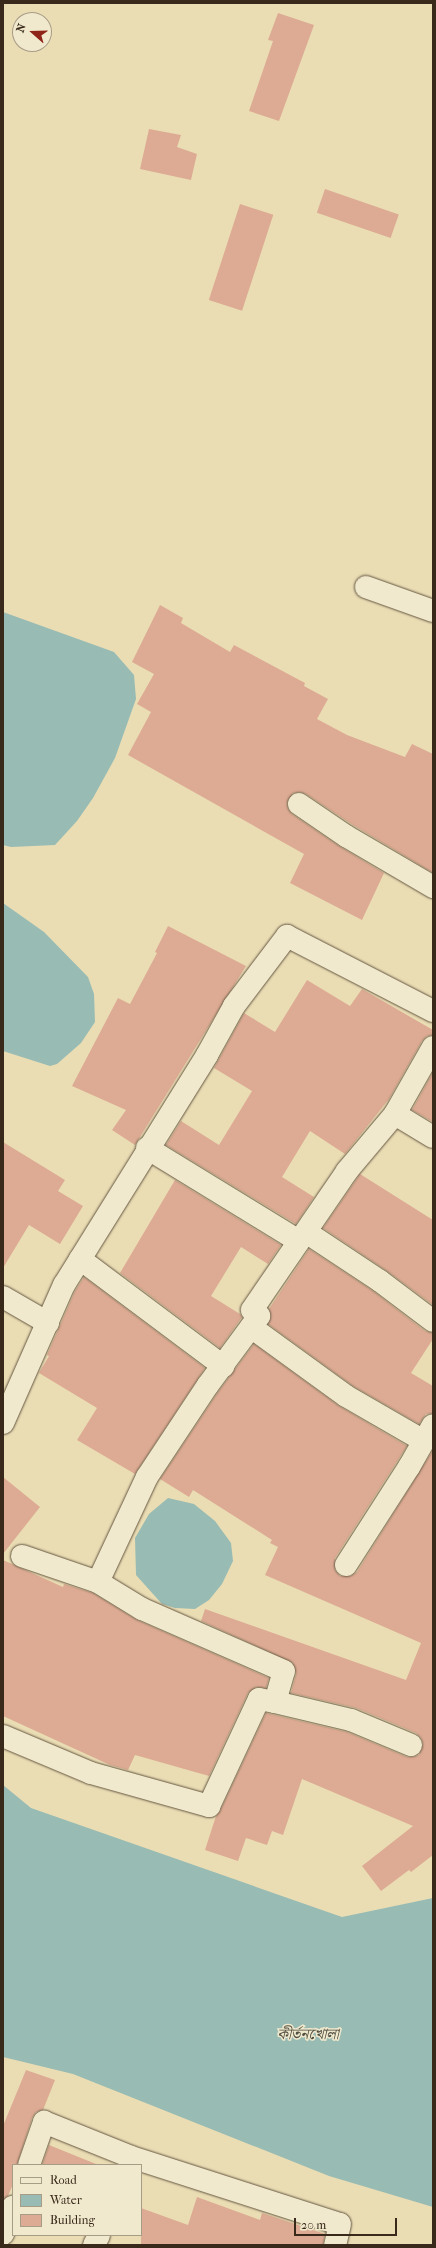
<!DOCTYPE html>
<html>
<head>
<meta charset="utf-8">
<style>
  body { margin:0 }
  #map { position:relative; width:436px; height:2248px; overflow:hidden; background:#eaddb4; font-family:"IM FELL French Canon","Noto Serif Bengali",serif }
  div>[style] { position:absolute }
  .water>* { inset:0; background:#98bbb3 }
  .building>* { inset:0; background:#ddab93; transform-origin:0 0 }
  .roads { filter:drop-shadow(0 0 1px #645640) drop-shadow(0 0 1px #645640) }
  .minor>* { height:22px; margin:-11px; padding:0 11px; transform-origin:11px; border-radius:11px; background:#f1e9ce }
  span { translate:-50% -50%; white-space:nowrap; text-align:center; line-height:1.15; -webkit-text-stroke:3px #f1e9ce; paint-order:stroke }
  .water-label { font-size:15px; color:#504e40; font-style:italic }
  .frame { position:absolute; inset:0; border:4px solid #38291a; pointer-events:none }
  .legend { position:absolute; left:12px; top:2164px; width:130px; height:72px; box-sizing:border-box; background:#f1e9ce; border:1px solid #a79c86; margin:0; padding:5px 7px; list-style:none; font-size:12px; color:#38291a }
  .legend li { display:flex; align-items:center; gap:8px; height:20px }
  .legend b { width:20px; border:1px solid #a79c86 }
  .north { position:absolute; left:12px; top:12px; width:40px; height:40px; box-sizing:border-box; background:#f1e9ce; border:1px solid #a79c86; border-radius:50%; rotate:290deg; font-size:11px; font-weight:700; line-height:16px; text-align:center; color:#38291a }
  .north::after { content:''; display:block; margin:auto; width:14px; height:18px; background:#8f2418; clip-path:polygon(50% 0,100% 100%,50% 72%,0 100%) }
  .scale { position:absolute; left:294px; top:2218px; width:103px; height:18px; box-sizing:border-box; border:2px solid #38291a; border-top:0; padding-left:5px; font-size:12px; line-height:14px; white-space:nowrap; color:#38291a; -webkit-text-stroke:3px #f1e9ce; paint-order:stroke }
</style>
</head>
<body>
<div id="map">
  <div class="water">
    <div style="clip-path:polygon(3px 612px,114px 652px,134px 675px,136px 699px,115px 758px,93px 798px,77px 821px,55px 845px,11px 847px,3px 845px)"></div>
    <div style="clip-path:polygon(3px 903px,44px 932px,88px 977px,94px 994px,95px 1022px,81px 1043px,57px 1064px,50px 1066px,3px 1051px)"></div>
    <div style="clip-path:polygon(168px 1498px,194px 1504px,215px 1521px,231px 1543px,233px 1561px,222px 1584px,209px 1600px,195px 1609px,175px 1608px,162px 1604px,136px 1575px,135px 1538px,149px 1514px)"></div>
    <div style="clip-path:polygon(3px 1785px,31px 1808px,342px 1917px,433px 1898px,433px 2207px,329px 2176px,73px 2074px,3px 2057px)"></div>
  </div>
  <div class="building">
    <div style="clip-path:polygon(278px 13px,314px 25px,279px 121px,249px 111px,273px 41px,268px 40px)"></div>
    <div style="clip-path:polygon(149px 129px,181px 135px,177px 147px,197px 154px,191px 180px,140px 169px)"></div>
    <div style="left:325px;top:189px;width:78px;height:25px;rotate:19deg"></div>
    <div style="left:240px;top:204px;width:35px;height:101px;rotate:18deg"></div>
    <div style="clip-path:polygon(160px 605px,183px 618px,181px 623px,230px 652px,234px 645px,305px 683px,304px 686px,328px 699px,317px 719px,347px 735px,405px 757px,412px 744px,433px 754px,433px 873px,353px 825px,306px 794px,300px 792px,293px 793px,287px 803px,288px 809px,292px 814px,339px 846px,384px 873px,362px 920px,290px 883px,304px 854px,128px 755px,151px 712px,137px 704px,154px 674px,132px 662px)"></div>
    <div style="clip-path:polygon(168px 926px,246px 966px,135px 1145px,112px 1130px,126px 1110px,72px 1086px,118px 998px,130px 1004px,157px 953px,155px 952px)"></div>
    <div style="clip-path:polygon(307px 980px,350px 1006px,362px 989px,433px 1030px,433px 1035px,427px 1036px,422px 1041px,389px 1099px,345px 1154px,310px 1131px,282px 1177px,314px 1197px,296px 1224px,166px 1145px,181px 1121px,219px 1145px,252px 1091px,214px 1068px,244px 1013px,275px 1032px)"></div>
    <div style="clip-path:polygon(433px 1072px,433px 1122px,412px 1110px)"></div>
    <div style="clip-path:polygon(3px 1142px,65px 1180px,58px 1191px,83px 1206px,60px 1244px,29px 1225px,3px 1268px)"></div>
    <div style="clip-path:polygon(360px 1174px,433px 1220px,433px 1305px,387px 1271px,323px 1228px)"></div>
    <div style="clip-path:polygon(175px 1180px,281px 1245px,268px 1264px,241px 1247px,211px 1296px,240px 1314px,242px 1317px,220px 1348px,120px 1273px)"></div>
    <div style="clip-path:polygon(309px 1249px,373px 1291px,425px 1331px,433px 1333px,433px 1339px,411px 1373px,433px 1386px,433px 1413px,426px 1414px,419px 1424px,353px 1386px,268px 1324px,271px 1317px,269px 1309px)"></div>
    <div style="clip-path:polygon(84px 1277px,205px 1368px,135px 1474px,77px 1440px,97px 1408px,39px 1373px,49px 1356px,47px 1355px,75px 1291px)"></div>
    <div style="clip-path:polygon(254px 1344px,339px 1406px,407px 1446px,335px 1558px,335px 1570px,340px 1576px,351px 1576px,357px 1572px,433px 1450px,433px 1855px,411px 1872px,409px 1870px,381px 1891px,362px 1866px,413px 1826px,302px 1779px,283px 1835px,272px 1831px,267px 1845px,246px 1838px,238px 1861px,205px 1850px,216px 1816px,220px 1811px,266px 1713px,347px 1732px,407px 1757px,413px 1757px,419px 1755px,423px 1744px,421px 1738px,416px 1733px,356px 1708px,291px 1693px,296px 1674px,293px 1663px,201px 1621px,205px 1609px,406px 1680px,421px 1643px,265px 1575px,278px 1547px,270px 1543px,272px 1540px,193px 1490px,189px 1497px,160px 1479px,218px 1392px)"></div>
    <div style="clip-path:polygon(3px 1477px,40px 1507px,3px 1554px)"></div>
    <div style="clip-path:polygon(3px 1560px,63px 1587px,64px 1584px,93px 1593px,137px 1620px,269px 1678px,266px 1688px,256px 1687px,248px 1693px,209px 1776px,135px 1755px,128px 1770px,110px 1765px,3px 1716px)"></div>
    <div style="clip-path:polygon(26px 2070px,55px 2080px,43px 2110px,36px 2112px,32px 2118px,17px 2165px,13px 2165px,13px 2184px,8px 2196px,3px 2200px,3px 2126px)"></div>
    <div style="clip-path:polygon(49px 2145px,96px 2164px,96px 2165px,42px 2165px)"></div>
    <div style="clip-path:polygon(197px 2197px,260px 2220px,262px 2213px,325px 2234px,323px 2245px,141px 2245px,141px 2208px,188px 2225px)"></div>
  </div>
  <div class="roads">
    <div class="minor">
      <div style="left:366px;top:587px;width:71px;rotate:19.7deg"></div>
      <div style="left:299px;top:804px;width:57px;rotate:34.2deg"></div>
      <div style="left:346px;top:836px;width:101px;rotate:30.4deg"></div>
      <div style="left:433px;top:1047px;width:77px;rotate:119.6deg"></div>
      <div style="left:395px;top:1114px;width:44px;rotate:31.2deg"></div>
      <div style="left:147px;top:1148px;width:178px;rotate:31.5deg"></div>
      <div style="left:306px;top:1232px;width:89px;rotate:33.5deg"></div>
      <div style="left:380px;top:1281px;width:66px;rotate:37deg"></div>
      <div style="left:80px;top:1259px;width:179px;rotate:36.8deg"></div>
      <div style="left:3px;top:1297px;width:52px;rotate:30deg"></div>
      <div style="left:251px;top:1327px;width:117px;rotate:36deg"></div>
      <div style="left:346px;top:1396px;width:90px;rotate:30deg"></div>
      <div style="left:3px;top:1423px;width:151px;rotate:-66.2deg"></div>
      <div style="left:64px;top:1285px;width:271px;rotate:-58.1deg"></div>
      <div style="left:207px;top:1055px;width:56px;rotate:-61.1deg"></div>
      <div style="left:234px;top:1006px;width:88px;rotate:-52.9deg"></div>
      <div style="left:287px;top:936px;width:164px;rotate:27.2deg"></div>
      <div style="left:22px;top:1556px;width:80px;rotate:18.9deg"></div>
      <div style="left:98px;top:1582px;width:116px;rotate:-65deg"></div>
      <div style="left:147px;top:1477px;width:110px;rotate:-56.5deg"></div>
      <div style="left:208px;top:1385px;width:86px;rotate:-53.5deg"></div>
      <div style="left:259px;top:1316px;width:9px;rotate:-139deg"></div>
      <div style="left:252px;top:1310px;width:168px;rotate:-55.6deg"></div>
      <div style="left:347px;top:1171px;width:75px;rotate:-49.9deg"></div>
      <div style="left:346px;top:1565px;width:117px;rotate:-57.3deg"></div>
      <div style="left:409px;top:1467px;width:48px;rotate:-60.3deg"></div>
      <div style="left:275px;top:1702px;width:78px;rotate:13.3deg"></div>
      <div style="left:351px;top:1720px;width:65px;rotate:22.6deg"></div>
      <div style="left:3px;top:1736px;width:95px;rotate:22.8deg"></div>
      <div style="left:91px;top:1773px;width:123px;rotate:15.6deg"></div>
      <div style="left:209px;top:1806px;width:118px;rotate:-65deg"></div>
      <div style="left:259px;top:1699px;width:16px;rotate:11deg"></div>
      <div style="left:275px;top:1702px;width:32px;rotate:-74deg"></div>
      <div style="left:284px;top:1671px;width:155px;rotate:-156.4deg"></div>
      <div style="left:142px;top:1609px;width:52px;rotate:-148.5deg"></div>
      <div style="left:29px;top:2165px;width:46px;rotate:-70.8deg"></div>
      <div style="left:44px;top:2122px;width:94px;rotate:21.9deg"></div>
      <div style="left:131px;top:2157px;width:219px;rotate:17.8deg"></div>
      <div style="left:340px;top:2224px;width:22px;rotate:103deg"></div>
      <div style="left:3px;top:2234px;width:29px;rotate:-70deg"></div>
      <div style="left:94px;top:2245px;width:11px;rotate:-63deg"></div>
    </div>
  </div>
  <div class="water-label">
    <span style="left:308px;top:2035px">কীর্তনখোলা</span>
  </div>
  <div class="frame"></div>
  <ul class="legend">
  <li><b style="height:5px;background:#f1e9ce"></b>Road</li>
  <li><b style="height:11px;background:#98bbb3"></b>Water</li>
  <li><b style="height:11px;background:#ddab93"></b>Building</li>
  </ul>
  <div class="north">N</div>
  <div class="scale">20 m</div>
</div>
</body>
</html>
